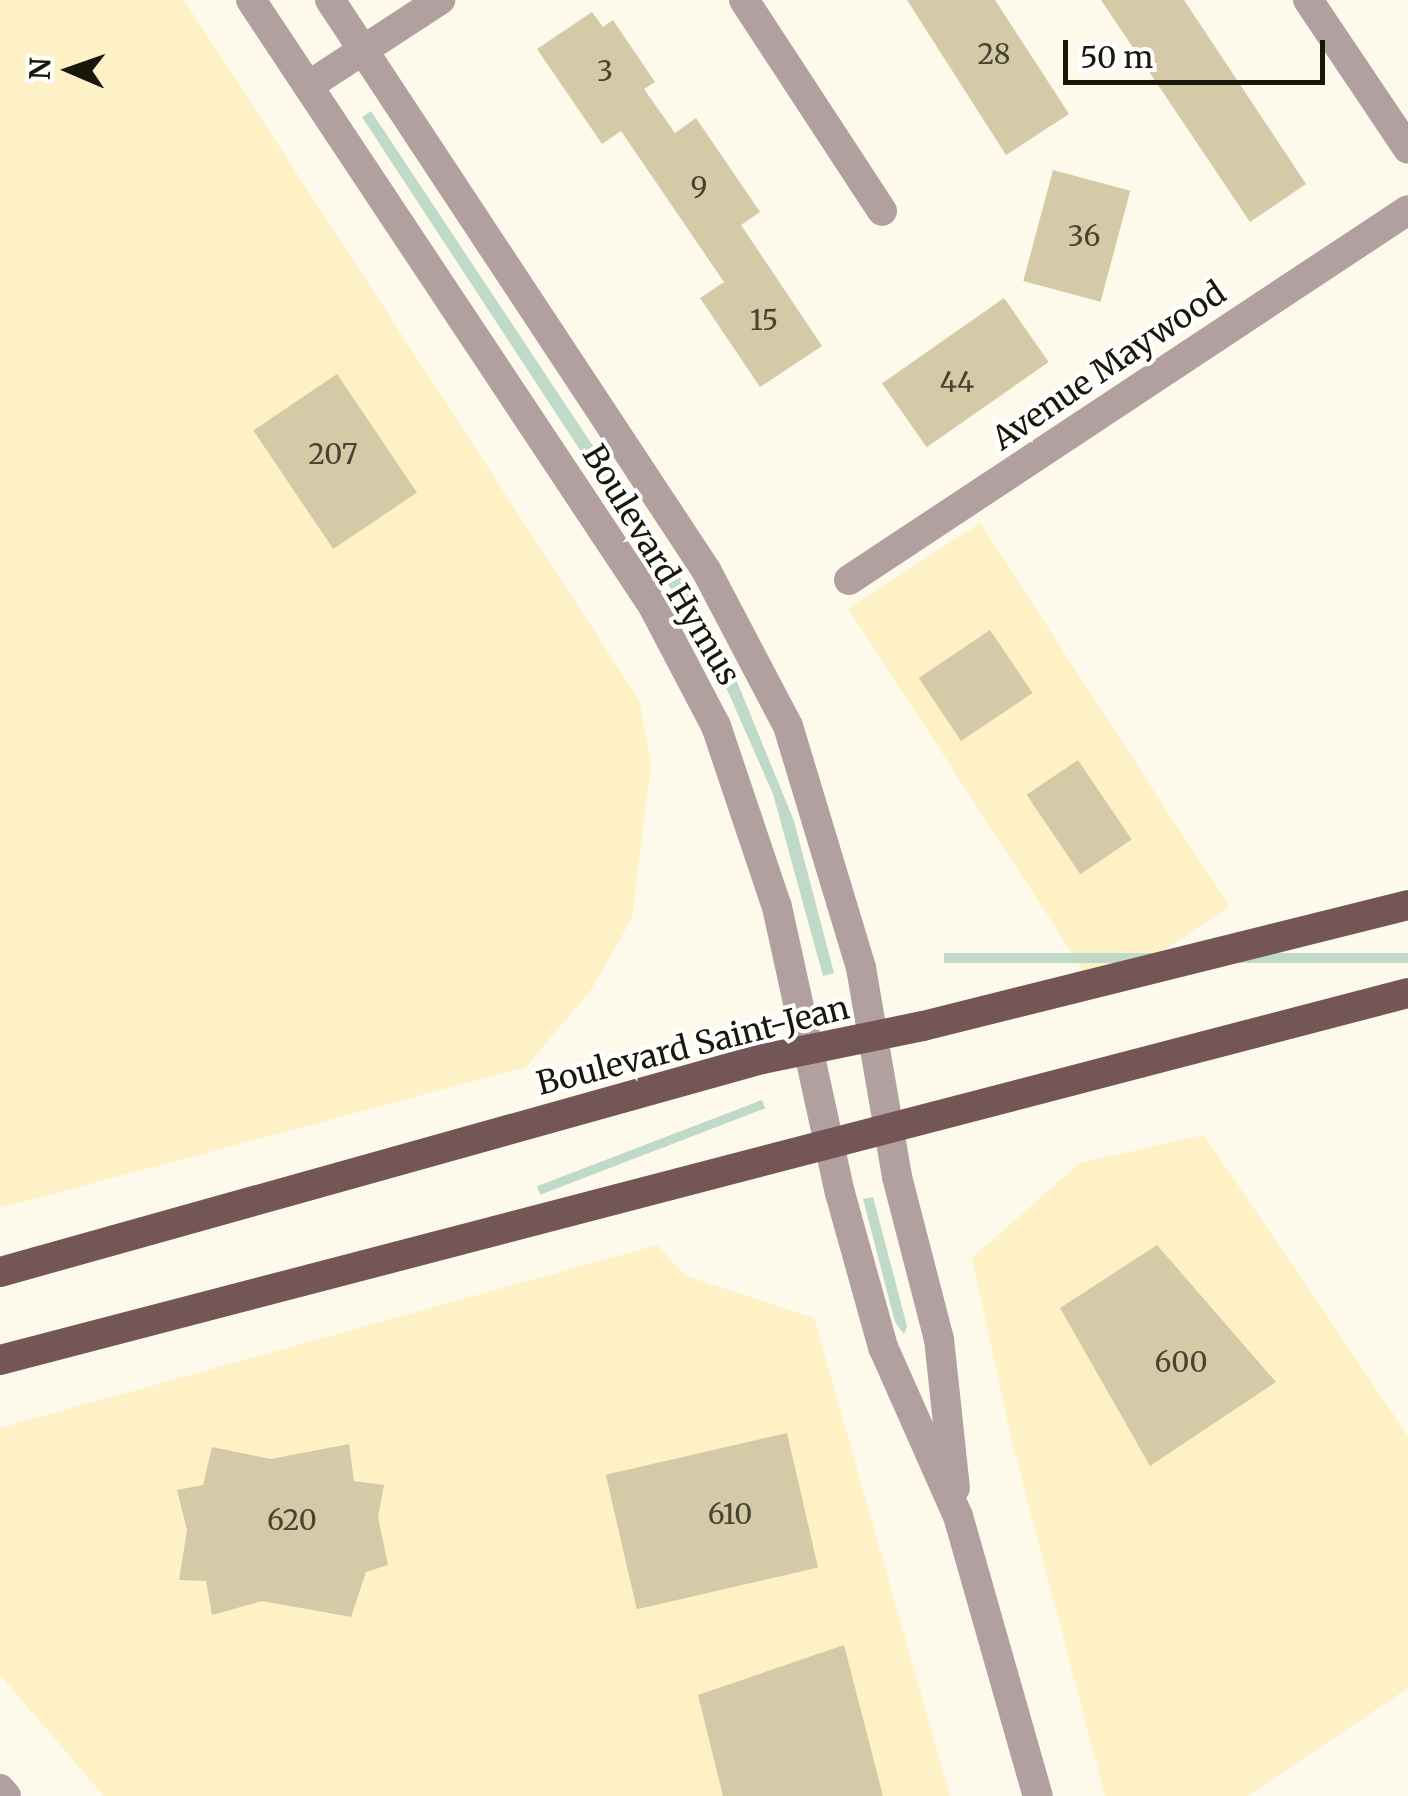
<!DOCTYPE html>
<html>
<head>
<meta charset="utf-8">
<style>
  body { margin:0 }
  #map { position:relative; width:1408px; height:1796px; overflow:hidden; background:#fdf9eb; font-family:Merriweather,serif }
  div>[style] { position:absolute }
  .built>* { inset:0; background:#fef1c5; transform-origin:0 0 }
  .green>* { inset:0; background:#c0dac9; transform-origin:0 0 }
  .building>* { inset:0; background:#d4caa7; transform-origin:0 0 }
  .minor>* { height:30px; margin:-15px; padding:0 15px; transform-origin:15px; border-radius:15px; background:#b29f9f }
  .major>* { height:30px; margin:-15px; padding:0 15px; transform-origin:15px; border-radius:15px; background:#755657 }
  span { translate:-50% -50%; white-space:nowrap; text-align:center; line-height:1.15; -webkit-text-stroke:8px #fff; paint-order:stroke }
  .number-label { font-size:28px; color:#484431 }
  .number-label span { -webkit-text-stroke-width:0 }
  .street-label { font-size:32px; color:#1a170a }
  .north { position:absolute; left:20px; top:20px; width:100px; height:100px; -webkit-text-stroke:8px #fff; paint-order:stroke; rotate:272deg; font-size:28px; font-weight:700; line-height:40px; text-align:center; color:#1a170a }
  .north::after { content:''; display:block; margin:auto; width:35px; height:45px; background:#1a170a; clip-path:polygon(50% 0,100% 100%,50% 72%,0 100%) }
  .scale { position:absolute; left:1063px; top:40px; width:262px; height:45px; box-sizing:border-box; border:5px solid #1a170a; border-top:0; padding-left:12px; font-size:30px; line-height:35px; white-space:nowrap; color:#1a170a; -webkit-text-stroke:8px #fff; paint-order:stroke }
</style>
</head>
<body>
<div id="map">
  <div class="built">
    <div style="clip-path:polygon(0 0,184px 0,639px 700px,651px 765px,632px 918px,591px 990px,526px 1067px,0 1208px)"></div>
    <div style="left:980px;top:523px;width:458px;height:157px;rotate:57deg"></div>
    <div style="clip-path:polygon(1204px 1135px,1408px 1436px,1408px 1688px,1247px 1796px,1105px 1796px,1013px 1446px,972px 1258px,1080px 1163px)"></div>
    <div style="clip-path:polygon(657px 1245px,686px 1276px,814px 1318px,950px 1796px,104px 1796px,0 1675px,0 1428px)"></div>
  </div>
  <div class="green">
    <div style="clip-path:polygon(371px 111px,681px 579px,731px 667px,794px 821px,834px 973px,823px 976px,773px 794px,707px 644px,362px 117px)"></div>
    <div style="left:1408px;top:953px;width:10px;height:464px;rotate:90deg"></div>
    <div style="left:762px;top:1100px;width:9px;height:241px;rotate:69deg"></div>
    <div style="clip-path:polygon(873px 1197px,907px 1326px,904px 1334px,895px 1322px,863px 1199px)"></div>
  </div>
  <div class="building">
    <div style="clip-path:polygon(907px 0,995px 0,1069px 114px,1006px 155px)"></div>
    <div style="clip-path:polygon(1101px 0,1184px 0,1306px 184px,1250px 222px)"></div>
    <div style="clip-path:polygon(592px 12px,603px 27px,613px 20px,655px 82px,644px 89px,675px 133px,696px 118px,760px 212px,741px 225px,822px 346px,760px 387px,700px 298px,724px 282px,621px 131px,602px 144px,537px 49px)"></div>
    <div style="left:1053px;top:170px;width:80px;height:115px;rotate:15deg"></div>
    <div style="left:1004px;top:298px;width:78px;height:149px;rotate:55deg"></div>
    <div style="left:337px;top:374px;width:143px;height:101px;rotate:56deg"></div>
    <div style="left:990px;top:630px;width:76px;height:86px;rotate:56deg"></div>
    <div style="left:1078px;top:760px;width:96px;height:62px;rotate:56deg"></div>
    <div style="clip-path:polygon(1157px 1245px,1276px 1382px,1150px 1466px,1060px 1308px)"></div>
    <div style="left:787px;top:1433px;width:138px;height:186px;rotate:77deg"></div>
    <div style="clip-path:polygon(349px 1444px,354px 1481px,384px 1485px,378px 1517px,388px 1565px,366px 1572px,351px 1617px,262px 1601px,212px 1615px,206px 1581px,179px 1580px,187px 1530px,177px 1490px,203px 1485px,212px 1447px,271px 1459px)"></div>
    <div style="clip-path:polygon(844px 1645px,883px 1796px,723px 1796px,698px 1695px)"></div>
  </div>
  <div class="minor">
    <div style="left:251px;top:0;width:727px;rotate:56.44deg"></div>
    <div style="left:653px;top:606px;width:136px;rotate:62.3deg"></div>
    <div style="left:716px;top:726px;width:191px;rotate:71.4deg"></div>
    <div style="left:777px;top:907px;width:293px;rotate:77.6deg"></div>
    <div style="left:840px;top:1193px;width:160px;rotate:74.4deg"></div>
    <div style="left:883px;top:1347px;width:185px;rotate:66.1deg"></div>
    <div style="left:958px;top:1516px;width:291px;rotate:74.1deg"></div>
    <div style="left:330px;top:0;width:683px;rotate:56.59deg"></div>
    <div style="left:706px;top:570px;width:176px;rotate:62.3deg"></div>
    <div style="left:788px;top:726px;width:253px;rotate:73.2deg"></div>
    <div style="left:861px;top:968px;width:212px;rotate:80.2deg"></div>
    <div style="left:897px;top:1177px;width:167px;rotate:75.5deg"></div>
    <div style="left:939px;top:1339px;width:150px;rotate:83.9deg"></div>
    <div style="left:744px;top:0;width:252px;rotate:56.8deg"></div>
    <div style="left:1308px;top:0;width:179px;rotate:56.1deg"></div>
    <div style="left:308px;top:86px;width:158px;rotate:-33.1deg"></div>
    <div style="left:849px;top:580px;width:670px;rotate:-33.5deg"></div>
    <div style="left:0;top:1789px;width:9px;rotate:49deg"></div>
  </div>
  <div class="major">
    <div style="left:0;top:1272px;width:791px;rotate:-15.62deg"></div>
    <div style="left:762px;top:1059px;width:164px;rotate:-11.6deg"></div>
    <div style="left:923px;top:1026px;width:500px;rotate:-14deg"></div>
    <div style="left:0;top:1360px;width:1455px;rotate:-14.61deg"></div>
  </div>
  <div class="number-label">
    <span style="left:994px;top:54px">28</span>
    <span style="left:605px;top:71px">3</span>
    <span style="left:699px;top:187px">9</span>
    <span style="left:1084px;top:236px">36</span>
    <span style="left:764px;top:320px">15</span>
    <span style="left:957px;top:382px">44</span>
    <span style="left:333px;top:454px">207</span>
    <span style="left:1181px;top:1362px">600</span>
    <span style="left:730px;top:1514px">610</span>
    <span style="left:292px;top:1520px">620</span>
  </div>
  <div class="street-label">
    <span style="left:1109px;top:366px;rotate:-34deg">Avenue Maywood</span>
    <span style="left:661px;top:565px;rotate:59deg">Boulevard Hymus</span>
    <span style="left:693px;top:1046px;rotate:-14deg">Boulevard Saint-Jean</span>
  </div>
  <div class="north">N</div>
  <div class="scale">50 m</div>
</div>
</body>
</html>
